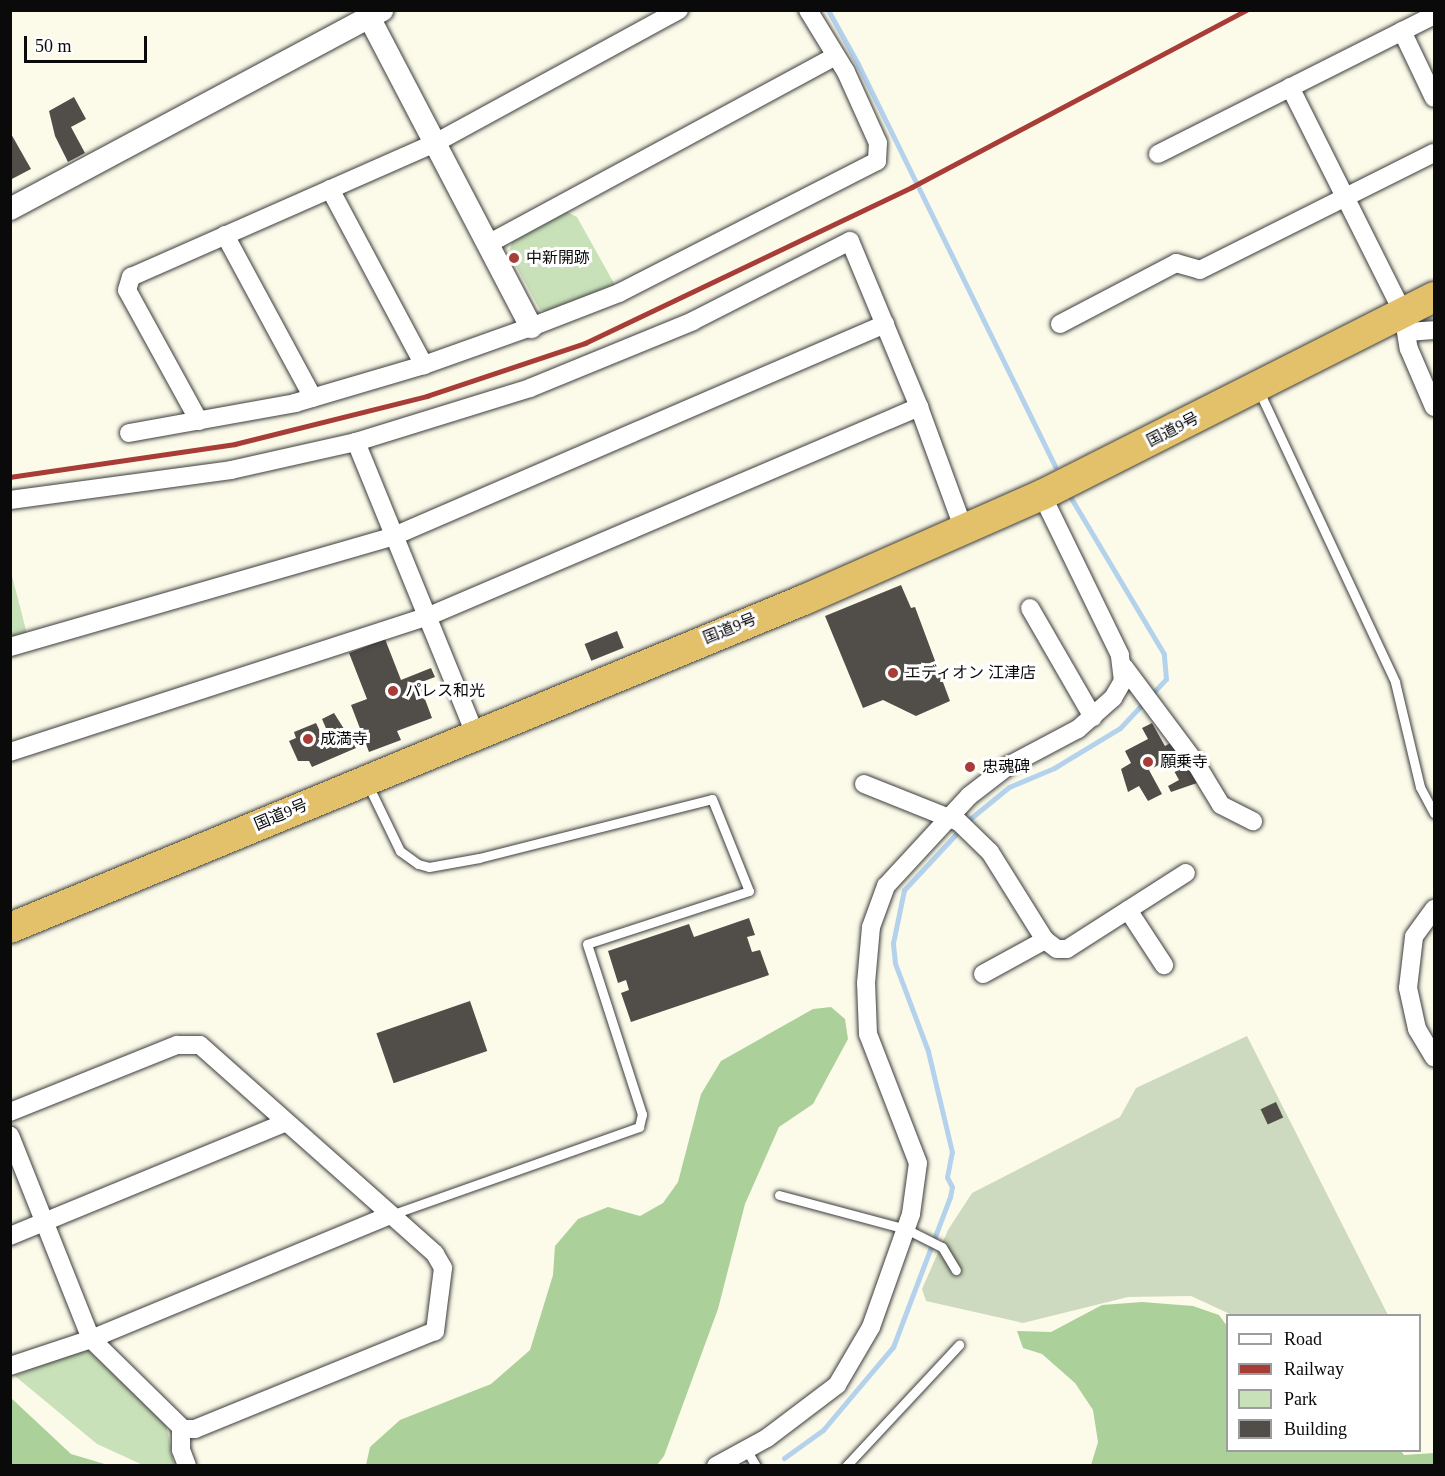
<!DOCTYPE html>
<html>
<head>
<meta charset="utf-8">
<style>
  body { margin:0 }
  #map { position:relative; width:1445px; height:1476px; overflow:hidden; background:#fcfbea; font-family:"Times New Roman","Noto Sans JP",serif }
  div>[style] { position:absolute }
  .green>* { inset:0; background:#c9e1b9 }
  .forest>* { inset:0; background:#acd09a }
  .cemetery>* { inset:0; background:#cedabf }
  .stream>* { height:5px; margin:-2.5px; padding:0 2.5px; transform-origin:2.5px; border-radius:2.5px; background:#b5d2ed }
  .building>* { inset:0; background:#514d48; transform-origin:0 0 }
  .roads { filter:drop-shadow(0 0 2px #3d3d3d) drop-shadow(0 0 2px #3d3d3d) }
  .service>* { height:9px; margin:-4.5px; padding:0 4.5px; transform-origin:4.5px; border-radius:4.5px; background:#fff }
  .minor>* { height:18px; margin:-9px; padding:0 9px; transform-origin:9px; border-radius:9px; background:#fff }
  .tertiary>* { height:22px; margin:-11px; padding:0 11px; transform-origin:11px; border-radius:11px; background:#fff }
  .trunk>* { height:30px; margin:-15px; padding:0 15px; transform-origin:15px; border-radius:15px; background:#e3c16a }
  .rail>* { height:4.5px; margin:-2.25px; padding:0 2.25px; transform-origin:2.25px; border-radius:2.25px; background:#a73d36 }
  .dots>* { width:16px; height:16px; translate:-50% -50%; box-sizing:border-box; border:3px solid #fff; border-radius:50% }
  span { translate:-50% -50%; white-space:nowrap; text-align:center; line-height:1.15; -webkit-text-stroke:6px #fff; paint-order:stroke }
  .poi-label { font-size:16px; color:#0a0a0a }
  .left { translate:0 -50%; text-align:left }
  .street-label { font-size:16px; color:#0a0a0a }
  .frame { position:absolute; inset:0; border:12px solid #0a0a0a; pointer-events:none }
  .legend { position:absolute; left:1226px; top:1314px; width:195px; height:138px; box-sizing:border-box; background:#fff; border:2px solid #9d9d9d; margin:0; padding:8px 10px; list-style:none; font-size:18px; color:#0a0a0a }
  .legend li { display:flex; align-items:center; gap:12px; height:30px }
  .legend b { width:30px; border:2px solid #9d9d9d }
  .scale { position:absolute; left:24px; top:36px; width:123px; height:27px; box-sizing:border-box; border:3px solid #0a0a0a; border-top:0; padding-left:8px; font-size:18px; line-height:21px; white-space:nowrap; color:#0a0a0a; -webkit-text-stroke:4px #fff; paint-order:stroke }
</style>
</head>
<body>
<div id="map">
  <div class="green">
    <div style="clip-path:polygon(567px 212px,577px 217px,615px 285px,552px 313px,540px 310px,509px 253px,512px 242px)"></div>
    <div style="clip-path:polygon(10px 568px,27px 634px,10px 638px)"></div>
    <div style="clip-path:polygon(82px 1349px,88px 1350px,166px 1424px,174px 1465px,143px 1465px,97px 1444px,15px 1376px)"></div>
  </div>
  <div class="forest">
    <div style="clip-path:polygon(831px 1007px,845px 1019px,848px 1039px,813px 1104px,779px 1127px,745px 1204px,718px 1309px,664px 1456px,657px 1465px,366px 1465px,370px 1447px,400px 1420px,491px 1384px,530px 1350px,553px 1275px,555px 1246px,578px 1219px,608px 1207px,640px 1216px,663px 1203px,678px 1182px,701px 1094px,721px 1061px,813px 1009px)"></div>
    <div style="clip-path:polygon(1142px 1302px,1193px 1306px,1219px 1315px,1227px 1326px,1228px 1450px,1401px 1451px,1404px 1455px,1434px 1453px,1434px 1465px,1091px 1465px,1098px 1442px,1093px 1410px,1075px 1383px,1042px 1354px,1023px 1348px,1017px 1331px,1051px 1332px,1102px 1305px)"></div>
    <div style="clip-path:polygon(10px 1397px,71px 1454px,108px 1465px,11px 1465px)"></div>
  </div>
  <div class="cemetery">
    <div style="clip-path:polygon(1247px 1036px,1388px 1315px,1232px 1315px,1191px 1296px,1128px 1297px,1023px 1323px,926px 1301px,922px 1289px,948px 1230px,972px 1193px,1120px 1117px,1136px 1088px)"></div>
  </div>
  <div class="stream">
    <div style="left:828px;top:10px;width:62px;rotate:60.9deg"></div>
    <div style="left:858px;top:64px;width:448px;rotate:63.9deg"></div>
    <div style="left:784px;top:1458px;width:48px;rotate:-35.7deg"></div>
    <div style="left:823px;top:1430px;width:109px;rotate:-49.9deg"></div>
    <div style="left:893px;top:1347px;width:160px;rotate:-69.2deg"></div>
    <div style="left:950px;top:1197px;width:10px;rotate:-79deg"></div>
    <div style="left:952px;top:1187px;width:11px;rotate:-117deg"></div>
    <div style="left:947px;top:1177px;width:25px;rotate:-79deg"></div>
    <div style="left:952px;top:1152px;width:104px;rotate:-103.4deg"></div>
    <div style="left:928px;top:1051px;width:94px;rotate:-110.6deg"></div>
    <div style="left:895px;top:963px;width:20px;rotate:-96deg"></div>
    <div style="left:893px;top:943px;width:54px;rotate:-78.3deg"></div>
    <div style="left:904px;top:890px;width:98px;rotate:-47.1deg"></div>
    <div style="left:971px;top:818px;width:49px;rotate:-39.2deg"></div>
    <div style="left:1009px;top:787px;width:49px;rotate:-22.9deg"></div>
    <div style="left:1054px;top:768px;width:77px;rotate:-31.2deg"></div>
    <div style="left:1120px;top:728px;width:67px;rotate:-46.8deg"></div>
    <div style="left:1166px;top:679px;width:25px;rotate:-95deg"></div>
    <div style="left:1164px;top:654px;width:182px;rotate:-120.8deg"></div>
  </div>
  <div class="building">
    <div style="clip-path:polygon(74px 97px,86px 119px,71px 127px,85px 153px,68px 162px,55px 136px,49px 111px)"></div>
    <div style="clip-path:polygon(10px 132px,31px 169px,10px 180px)"></div>
    <div style="clip-path:polygon(901px 585px,911px 608px,915px 607px,950px 701px,916px 716px,883px 700px,863px 708px,825px 616px)"></div>
    <div style="left:617px;top:631px;width:18px;height:35px;rotate:68deg"></div>
    <div style="clip-path:polygon(385px 639px,401px 680px,431px 668px,435px 677px,419px 683px,432px 718px,397px 731px,401px 740px,369px 752px,351px 705px,367px 699px,349px 653px)"></div>
    <div style="clip-path:polygon(334px 713px,356px 748px,312px 767px,309px 761px,298px 761px,289px 741px,296px 738px,294px 732px,316px 723px,326px 744px,322px 736px,328px 733px,322px 719px)"></div>
    <div style="clip-path:polygon(1152px 723px,1165px 746px,1174px 741px,1197px 783px,1171px 792px,1168px 786px,1179px 780px,1168px 760px,1149px 770px,1162px 794px,1148px 801px,1139px 786px,1128px 792px,1121px 769px,1131px 763px,1125px 751px,1148px 739px,1142px 728px)"></div>
    <div style="clip-path:polygon(749px 918px,755px 935px,747px 937px,752px 952px,760px 950px,769px 975px,631px 1022px,621px 993px,629px 990px,626px 980px,618px 983px,608px 951px,689px 924px,694px 937px)"></div>
    <div style="left:470px;top:1001px;width:53px;height:99px;rotate:71deg"></div>
    <div style="left:1276px;top:1102px;width:17px;height:17px;rotate:65deg"></div>
  </div>
  <div class="roads">
    <div class="service">
      <div style="left:1258px;top:389px;width:323px;rotate:64.9deg"></div>
      <div style="left:1395px;top:682px;width:108px;rotate:76.6deg"></div>
      <div style="left:1420px;top:787px;width:30px;rotate:62deg"></div>
      <div style="left:368px;top:785px;width:73px;rotate:64.1deg"></div>
      <div style="left:400px;top:851px;width:22px;rotate:36deg"></div>
      <div style="left:418px;top:864px;width:11px;rotate:15deg"></div>
      <div style="left:429px;top:867px;width:51px;rotate:-10.2deg"></div>
      <div style="left:479px;top:858px;width:240px;rotate:-14.2deg"></div>
      <div style="left:712px;top:799px;width:99px;rotate:68.1deg"></div>
      <div style="left:749px;top:891px;width:170px;rotate:161.9deg"></div>
      <div style="left:587px;top:944px;width:179px;rotate:72.1deg"></div>
      <div style="left:642px;top:1114px;width:13px;rotate:103deg"></div>
      <div style="left:639px;top:1127px;width:264px;rotate:160.5deg"></div>
      <div style="left:779px;top:1195px;width:131px;rotate:15deg"></div>
      <div style="left:906px;top:1229px;width:40px;rotate:26.6deg"></div>
      <div style="left:942px;top:1247px;width:27px;rotate:59deg"></div>
      <div style="left:746px;top:1449px;width:20px;rotate:60deg"></div>
      <div style="left:846px;top:1466px;width:166px;rotate:-47deg"></div>
    </div>
    <div class="minor">
      <div style="left:1402px;top:31px;width:74px;rotate:64.5deg"></div>
      <div style="left:1290px;top:87px;width:253px;rotate:63.4deg"></div>
      <div style="left:1403px;top:313px;width:36px;rotate:81deg"></div>
      <div style="left:1409px;top:349px;width:63px;rotate:66.7deg"></div>
      <div style="left:1158px;top:154px;width:309px;rotate:-26.7deg"></div>
      <div style="left:330px;top:189px;width:200px;rotate:61.9deg"></div>
      <div style="left:225px;top:235px;width:185px;rotate:61.6deg"></div>
      <div style="left:488px;top:244px;width:395px;rotate:-28.4deg"></div>
      <div style="left:1060px;top:324px;width:131px;rotate:-27.7deg"></div>
      <div style="left:1176px;top:263px;width:25px;rotate:16deg"></div>
      <div style="left:1200px;top:270px;width:262px;rotate:-26.6deg"></div>
      <div style="left:1407px;top:332px;width:27px;rotate:-4deg"></div>
      <div style="left:199px;top:421px;width:149px;rotate:-118.8deg"></div>
      <div style="left:127px;top:290px;width:14px;rotate:-73deg"></div>
      <div style="left:131px;top:277px;width:332px;rotate:-23.8deg"></div>
      <div style="left:435px;top:143px;width:278px;rotate:-28.6deg"></div>
      <div style="left:129px;top:433px;width:169px;rotate:-10.2deg"></div>
      <div style="left:295px;top:403px;width:134px;rotate:-16.4deg"></div>
      <div style="left:424px;top:365px;width:114px;rotate:-19.6deg"></div>
      <div style="left:531px;top:327px;width:94px;rotate:-21.1deg"></div>
      <div style="left:619px;top:293px;width:290px;rotate:-27.1deg"></div>
      <div style="left:877px;top:161px;width:18px;rotate:-87deg"></div>
      <div style="left:878px;top:143px;width:78px;rotate:-114.3deg"></div>
      <div style="left:846px;top:72px;width:73px;rotate:-121.5deg"></div>
      <div style="left:356px;top:442px;width:314px;rotate:67.8deg"></div>
      <div style="left:10px;top:500px;width:223px;rotate:-7.7deg"></div>
      <div style="left:231px;top:470px;width:128px;rotate:-12.6deg"></div>
      <div style="left:356px;top:442px;width:182px;rotate:-17.2deg"></div>
      <div style="left:530px;top:388px;width:176px;rotate:-22.3deg"></div>
      <div style="left:693px;top:321px;width:176px;rotate:-27deg"></div>
      <div style="left:850px;top:241px;width:180px;rotate:67.4deg"></div>
      <div style="left:919px;top:407px;width:128px;rotate:69.9deg"></div>
      <div style="left:1030px;top:608px;width:126px;rotate:60deg"></div>
      <div style="left:10px;top:647px;width:400px;rotate:-16.1deg"></div>
      <div style="left:394px;top:536px;width:535px;rotate:-23.35deg"></div>
      <div style="left:1124px;top:667px;width:119px;rotate:53.2deg"></div>
      <div style="left:1195px;top:762px;width:50px;rotate:58.8deg"></div>
      <div style="left:1221px;top:805px;width:36px;rotate:27deg"></div>
      <div style="left:10px;top:752px;width:441px;rotate:-18deg"></div>
      <div style="left:429px;top:616px;width:533px;rotate:-23.1deg"></div>
      <div style="left:864px;top:784px;width:102px;rotate:21.8deg"></div>
      <div style="left:959px;top:822px;width:43px;rotate:44.1deg"></div>
      <div style="left:990px;top:852px;width:104px;rotate:58deg"></div>
      <div style="left:1045px;top:940px;width:15px;rotate:37deg"></div>
      <div style="left:1057px;top:949px;width:10px"></div>
      <div style="left:1067px;top:949px;width:141px;rotate:-32.6deg"></div>
      <div style="left:1434px;top:909px;width:34px;rotate:126deg"></div>
      <div style="left:1414px;top:937px;width:51px;rotate:96.7deg"></div>
      <div style="left:1408px;top:988px;width:42px;rotate:77.6deg"></div>
      <div style="left:1417px;top:1029px;width:33px;rotate:59deg"></div>
      <div style="left:1128px;top:910px;width:66px;rotate:56.8deg"></div>
      <div style="left:983px;top:974px;width:71px;rotate:-28.7deg"></div>
      <div style="left:10px;top:1112px;width:180px;rotate:-21.9deg"></div>
      <div style="left:177px;top:1045px;width:23px"></div>
      <div style="left:200px;top:1045px;width:314px;rotate:41.6deg"></div>
      <div style="left:435px;top:1254px;width:16px;rotate:60deg"></div>
      <div style="left:443px;top:1268px;width:64px;rotate:97.2deg"></div>
      <div style="left:435px;top:1331px;width:259px;rotate:157.8deg"></div>
      <div style="left:195px;top:1429px;width:12px;rotate:180deg"></div>
      <div style="left:183px;top:1429px;width:129px;rotate:-135.6deg"></div>
      <div style="left:91px;top:1339px;width:219px;rotate:-111.7deg"></div>
      <div style="left:10px;top:1236px;width:296px;rotate:-22.4deg"></div>
      <div style="left:10px;top:1366px;width:85px;rotate:-18.4deg"></div>
      <div style="left:91px;top:1339px;width:324px;rotate:-22.5deg"></div>
      <div style="left:181px;top:1427px;width:23px;rotate:90deg"></div>
      <div style="left:181px;top:1450px;width:17px;rotate:69deg"></div>
      <div style="left:716px;top:1466px;width:58px;rotate:-28.8deg"></div>
      <div style="left:767px;top:1438px;width:88px;rotate:-37.1deg"></div>
      <div style="left:837px;top:1385px;width:67px;rotate:-59.6deg"></div>
      <div style="left:871px;top:1327px;width:120px;rotate:-70.5deg"></div>
      <div style="left:911px;top:1214px;width:51px;rotate:-82.2deg"></div>
      <div style="left:918px;top:1163px;width:138px;rotate:-111.2deg"></div>
      <div style="left:868px;top:1034px;width:51px;rotate:-92.2deg"></div>
      <div style="left:866px;top:983px;width:56px;rotate:-84.9deg"></div>
      <div style="left:871px;top:927px;width:44px;rotate:-69.9deg"></div>
      <div style="left:886px;top:886px;width:122px;rotate:-47.3deg"></div>
      <div style="left:969px;top:796px;width:49px;rotate:-37.6deg"></div>
      <div style="left:1008px;top:766px;width:79px;rotate:-27.9deg"></div>
      <div style="left:1078px;top:729px;width:47px;rotate:-41.5deg"></div>
      <div style="left:1113px;top:698px;width:20px;rotate:-60deg"></div>
      <div style="left:1123px;top:681px;width:26px;rotate:-97deg"></div>
      <div style="left:1120px;top:655px;width:178px;rotate:-116deg"></div>
    </div>
    <div class="tertiary">
      <div style="left:369px;top:17px;width:350px;rotate:62.4deg"></div>
      <div style="left:10px;top:209px;width:422px;rotate:-28.1deg"></div>
    </div>
    <div class="trunk">
      <div style="left:10px;top:928px;width:861px;rotate:-22.46deg"></div>
      <div style="left:806px;top:599px;width:258px;rotate:-23.8deg"></div>
      <div style="left:1042px;top:495px;width:439px;rotate:-26.8deg"></div>
    </div>
  </div>
  <div class="rail">
    <div style="left:10px;top:477px;width:227px;rotate:-8.3deg"></div>
    <div style="left:235px;top:444px;width:198px;rotate:-14deg"></div>
    <div style="left:427px;top:396px;width:167px;rotate:-18.5deg"></div>
    <div style="left:585px;top:343px;width:362px;rotate:-25.5deg"></div>
    <div style="left:912px;top:187px;width:379px;rotate:-27.9deg"></div>
  </div>
  <div class="dots">
    <div style="left:514px;top:258px;background:#a73d36"></div>
    <div style="left:893px;top:673px;background:#a73d36"></div>
    <div style="left:393px;top:691px;background:#a73d36"></div>
    <div style="left:308px;top:739px;background:#a73d36"></div>
    <div style="left:1148px;top:762px;background:#a73d36"></div>
    <div style="left:970px;top:767px;background:#a73d36"></div>
  </div>
  <div class="poi-label">
    <span class="left" style="left:526px;top:258px">中新開跡</span>
    <span class="left" style="left:905px;top:673px">エディオン 江津店</span>
    <span class="left" style="left:405px;top:691px">パレス和光</span>
    <span class="left" style="left:320px;top:739px">成満寺</span>
    <span class="left" style="left:1160px;top:762px">願乗寺</span>
    <span class="left" style="left:982px;top:767px">忠魂碑</span>
  </div>
  <div class="street-label">
    <span style="left:1173px;top:430px;rotate:-27deg">国道9号</span>
    <span style="left:730px;top:629px;rotate:-22deg">国道9号</span>
    <span style="left:281px;top:815px;rotate:-23deg">国道9号</span>
  </div>
  <div class="frame"></div>
  <ul class="legend">
  <li><b style="height:8px;background:#fff"></b>Road</li>
  <li><b style="height:8px;background:#a73d36"></b>Railway</li>
  <li><b style="height:16px;background:#c9e1b9"></b>Park</li>
  <li><b style="height:16px;background:#514d48"></b>Building</li>
  </ul>
  <div class="scale">50 m</div>
</div>
</body>
</html>
